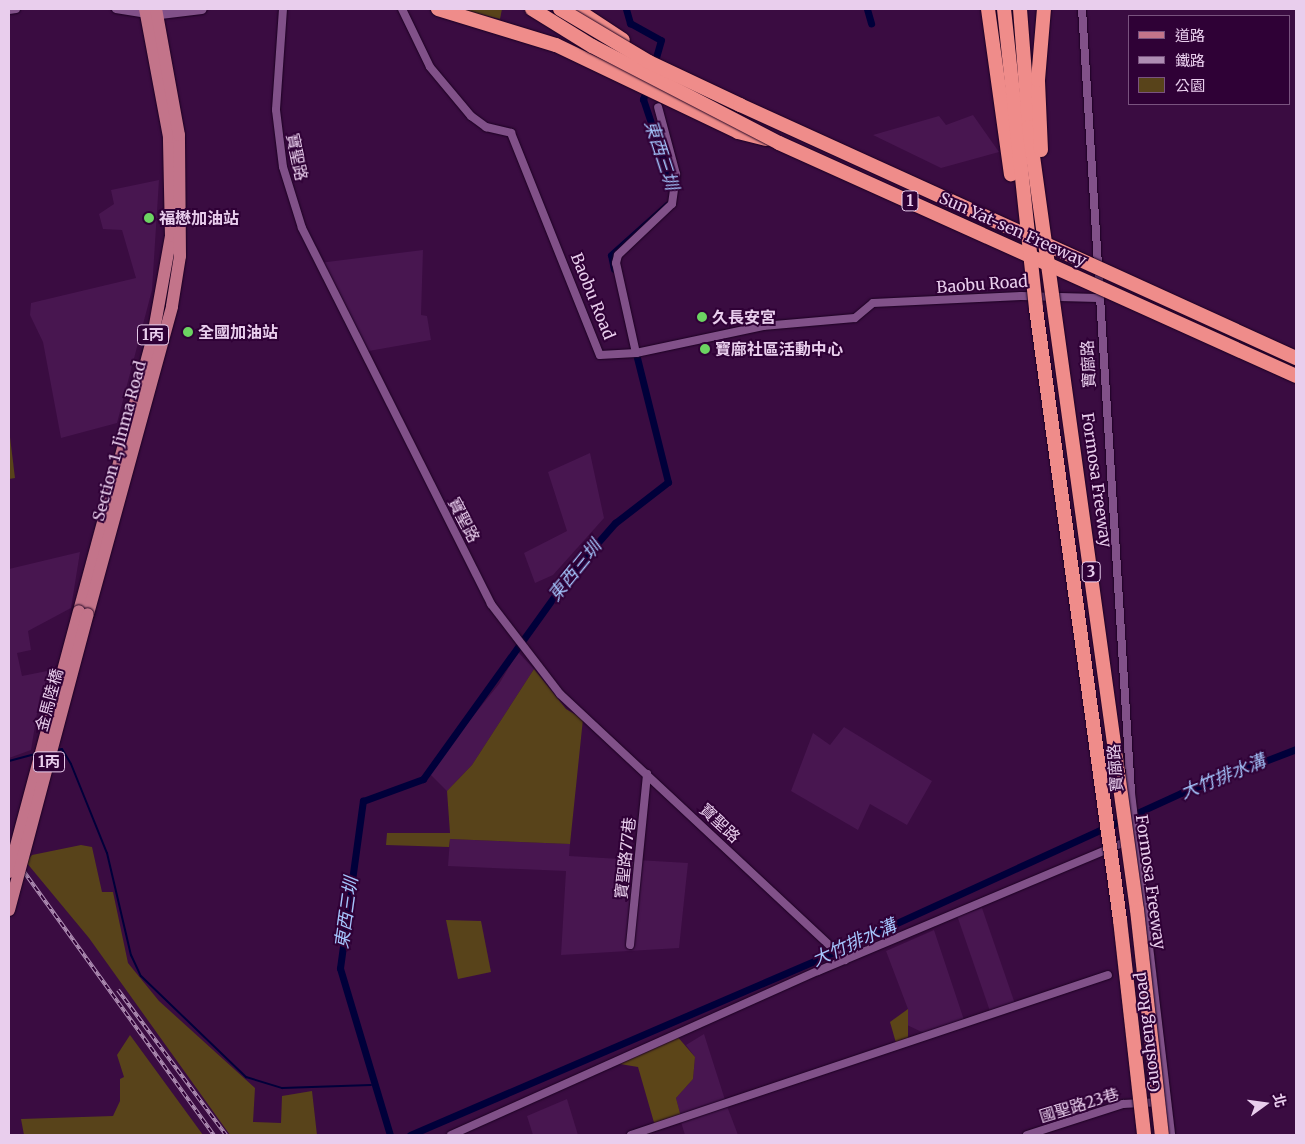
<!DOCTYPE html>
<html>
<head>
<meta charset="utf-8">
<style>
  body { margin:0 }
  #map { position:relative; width:1305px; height:1144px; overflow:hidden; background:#3a0c41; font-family:Merriweather,"Noto Sans TC",serif }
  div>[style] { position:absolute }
  .built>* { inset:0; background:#481650; transform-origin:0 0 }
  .green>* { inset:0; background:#58431a }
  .forest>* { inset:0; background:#5c4518 }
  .stream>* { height:2px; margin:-1px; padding:0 1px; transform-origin:1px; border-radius:1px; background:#00003a }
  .canal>* { height:7px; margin:-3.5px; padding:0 3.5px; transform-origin:3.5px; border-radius:3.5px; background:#00003a }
  .roads { filter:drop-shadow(0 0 1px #1c0022) drop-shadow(0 0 1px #1c0022) }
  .minor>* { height:8px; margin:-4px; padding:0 4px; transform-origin:4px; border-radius:4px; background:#815189 }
  .tertiary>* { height:10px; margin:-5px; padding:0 5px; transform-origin:5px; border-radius:5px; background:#815189 }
  .primary>* { height:12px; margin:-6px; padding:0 6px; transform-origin:6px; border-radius:6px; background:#c3748a }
  .motorway>* { height:14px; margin:-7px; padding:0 7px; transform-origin:7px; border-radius:7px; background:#ef8c8a }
  .rail>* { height:4px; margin-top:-2px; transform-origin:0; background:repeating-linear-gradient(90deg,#2f0136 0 5.5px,#ae8db3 0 11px); box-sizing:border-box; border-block:1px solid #ae8db3 }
  .bridges { filter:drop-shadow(0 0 1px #1c0022) drop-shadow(0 0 1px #1c0022) }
  .primary-bridge>* { height:12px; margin:-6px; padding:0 6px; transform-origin:6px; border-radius:6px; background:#c3748a }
  .motorway-bridge>* { height:14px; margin:-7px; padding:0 7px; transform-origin:7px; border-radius:7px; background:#ef8c8a }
  .dots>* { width:14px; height:14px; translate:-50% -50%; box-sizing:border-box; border:2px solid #2f0136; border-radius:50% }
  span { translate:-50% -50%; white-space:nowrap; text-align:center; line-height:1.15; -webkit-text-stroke:4px #2f0136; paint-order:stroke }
  .shield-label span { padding:1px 4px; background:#2f0136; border:1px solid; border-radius:4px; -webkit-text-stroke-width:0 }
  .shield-label { font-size:15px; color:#e9ceed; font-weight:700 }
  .street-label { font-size:16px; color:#e9ceed }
  .poi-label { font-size:16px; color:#e9ceed; font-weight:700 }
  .left { translate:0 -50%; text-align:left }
  .water-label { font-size:18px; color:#a4c4fc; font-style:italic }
  .frame { position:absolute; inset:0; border:10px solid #e9ceed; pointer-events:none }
  .legend { position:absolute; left:1128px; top:15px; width:162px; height:90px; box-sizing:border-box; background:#2f0136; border:1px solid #79537f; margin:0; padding:6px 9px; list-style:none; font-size:15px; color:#e9ceed }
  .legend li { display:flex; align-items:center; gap:10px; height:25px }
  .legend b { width:25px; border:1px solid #79537f }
  .north { position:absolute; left:1240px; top:1079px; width:50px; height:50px; -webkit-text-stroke:4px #2f0136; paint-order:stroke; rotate:76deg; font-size:14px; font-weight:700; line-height:20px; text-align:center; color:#e9ceed }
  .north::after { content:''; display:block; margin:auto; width:18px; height:22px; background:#e9ceed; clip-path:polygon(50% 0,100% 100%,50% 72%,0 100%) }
</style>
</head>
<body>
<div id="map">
  <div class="built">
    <div style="clip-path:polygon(973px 115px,999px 152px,941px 168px,873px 135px,939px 116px,946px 125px)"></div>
    <div style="clip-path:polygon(159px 180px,152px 290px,117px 423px,61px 438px,43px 342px,30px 315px,31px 303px,136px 278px,122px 230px,103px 229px,99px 214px,114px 204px,111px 190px)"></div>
    <div style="clip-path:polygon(423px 250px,421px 315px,427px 316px,431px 340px,363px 352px,319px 263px)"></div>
    <div style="clip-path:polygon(590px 453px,604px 518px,553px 575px,535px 583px,524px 553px,567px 531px,548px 472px)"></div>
    <div style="clip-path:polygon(80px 552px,71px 608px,28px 631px,31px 650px,17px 653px,22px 676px,47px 671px,49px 690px,40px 695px,31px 750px,9px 758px,9px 569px)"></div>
    <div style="clip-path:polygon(518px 652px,534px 669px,472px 765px,447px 791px,428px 772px,499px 684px)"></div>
    <div style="clip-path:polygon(844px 727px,932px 781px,907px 825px,870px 804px,858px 830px,791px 791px,813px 733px,830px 745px)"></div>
    <div style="clip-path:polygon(450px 839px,570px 844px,569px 856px,688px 863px,679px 948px,561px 955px,566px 871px,448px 866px)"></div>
    <div style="left:982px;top:908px;width:101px;height:26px;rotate:71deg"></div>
    <div style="clip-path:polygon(934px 930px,964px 1020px,924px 1033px,907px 1025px,908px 1009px,886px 951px)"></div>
    <div style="clip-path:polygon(704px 1034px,726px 1103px,681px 1117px,676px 1098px,693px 1079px,695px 1057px,686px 1045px)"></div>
    <div style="clip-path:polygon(567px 1099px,578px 1135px,533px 1135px,527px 1116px)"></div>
    <div style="clip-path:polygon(727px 1106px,738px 1135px,685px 1135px,681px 1122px)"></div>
  </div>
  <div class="green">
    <div style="clip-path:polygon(459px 9px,502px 9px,500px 19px)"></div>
    <div style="clip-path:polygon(9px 429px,15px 478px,9px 479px)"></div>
    <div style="clip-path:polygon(534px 669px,566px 709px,583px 719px,570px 844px,450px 839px,449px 847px,386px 845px,387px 833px,450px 833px,447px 791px,472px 765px)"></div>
    <div style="clip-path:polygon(81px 845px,92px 847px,102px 892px,113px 892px,128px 963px,159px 1001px,255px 1088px,253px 1122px,281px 1123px,282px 1096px,312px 1091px,317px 1135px,230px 1135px,89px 938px,26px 862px,32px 855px)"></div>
    <div style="clip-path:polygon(446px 920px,481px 921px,491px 972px,458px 979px)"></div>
    <div style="clip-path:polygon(130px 1035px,203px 1135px,24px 1135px,21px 1119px,113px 1116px,120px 1101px,120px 1079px,124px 1077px,117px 1055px)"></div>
  </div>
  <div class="forest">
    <div style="clip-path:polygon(908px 1009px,908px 1040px,896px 1043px,890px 1022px)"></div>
    <div style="clip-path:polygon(676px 1035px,695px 1057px,693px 1079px,676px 1098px,681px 1117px,655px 1126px,638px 1067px,620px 1064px)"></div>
  </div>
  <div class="stream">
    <div style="left:57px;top:750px;width:5px;rotate:-11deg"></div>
    <div style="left:62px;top:749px;width:17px;rotate:59deg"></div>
    <div style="left:71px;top:764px;width:96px;rotate:68deg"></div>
    <div style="left:107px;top:853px;width:105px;rotate:76.8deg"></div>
    <div style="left:131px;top:955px;width:23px;rotate:65deg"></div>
    <div style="left:141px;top:976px;width:146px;rotate:43.9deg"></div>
    <div style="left:246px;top:1077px;width:38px;rotate:17deg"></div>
    <div style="left:282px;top:1088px;width:89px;rotate:-1.9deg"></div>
    <div style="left:9px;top:761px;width:27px;rotate:-15deg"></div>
  </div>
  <div class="canal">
    <div style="left:626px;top:9px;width:15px;rotate:74deg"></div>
    <div style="left:630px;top:23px;width:35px;rotate:29deg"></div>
    <div style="left:661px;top:40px;width:26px;rotate:106deg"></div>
    <div style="left:867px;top:9px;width:15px;rotate:74deg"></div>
    <div style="left:647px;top:87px;width:13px;rotate:108deg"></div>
    <div style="left:643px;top:99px;width:94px;rotate:71.4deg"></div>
    <div style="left:614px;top:269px;width:14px;rotate:-102deg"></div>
    <div style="left:611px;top:255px;width:75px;rotate:-41.8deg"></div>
    <div style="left:390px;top:1135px;width:174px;rotate:-106.7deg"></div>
    <div style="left:340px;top:968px;width:169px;rotate:-82.2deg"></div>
    <div style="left:363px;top:801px;width:64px;rotate:-20.1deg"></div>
    <div style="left:423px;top:779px;width:254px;rotate:-54.3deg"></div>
    <div style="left:571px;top:573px;width:67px;rotate:-48.7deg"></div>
    <div style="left:615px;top:523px;width:67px;rotate:-37.7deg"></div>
    <div style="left:668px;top:482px;width:136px;rotate:-104deg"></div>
    <div style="left:410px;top:1135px;width:442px;rotate:-23.3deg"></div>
    <div style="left:816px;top:960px;width:401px;rotate:-24.6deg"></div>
    <div style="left:1181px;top:793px;width:123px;rotate:-20.9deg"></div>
  </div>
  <div class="roads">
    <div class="minor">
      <div style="left:116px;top:9px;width:30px;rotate:9deg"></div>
      <div style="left:283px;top:9px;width:101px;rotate:94deg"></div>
      <div style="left:276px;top:110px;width:57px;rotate:83deg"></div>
      <div style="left:283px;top:167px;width:64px;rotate:72.7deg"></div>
      <div style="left:302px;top:228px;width:421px;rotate:63.3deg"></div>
      <div style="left:491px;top:604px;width:113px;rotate:52.5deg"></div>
      <div style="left:560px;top:694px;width:390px;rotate:43deg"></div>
      <div style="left:402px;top:9px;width:64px;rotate:64.2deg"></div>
      <div style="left:430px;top:67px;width:64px;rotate:50.1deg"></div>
      <div style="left:471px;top:116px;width:19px;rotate:36deg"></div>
      <div style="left:486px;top:127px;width:26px;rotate:13deg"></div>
      <div style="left:511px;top:133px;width:239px;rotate:68.2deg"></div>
      <div style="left:600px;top:355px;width:36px;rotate:-3deg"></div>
      <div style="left:636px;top:353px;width:130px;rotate:-12deg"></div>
      <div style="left:763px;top:326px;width:92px;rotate:-5deg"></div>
      <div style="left:855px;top:318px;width:23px;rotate:-40deg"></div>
      <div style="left:873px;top:303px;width:148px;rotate:-2.7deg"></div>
      <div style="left:1021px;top:296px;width:77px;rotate:1.5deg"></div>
      <div style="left:1082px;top:9px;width:786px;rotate:86.42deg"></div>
      <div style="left:1131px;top:793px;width:344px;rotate:83.3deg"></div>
      <div style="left:9px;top:10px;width:7px;rotate:-8deg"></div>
      <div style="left:636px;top:353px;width:92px;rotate:-102.5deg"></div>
      <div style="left:616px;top:263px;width:8px;rotate:-76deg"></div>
      <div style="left:618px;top:255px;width:74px;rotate:-43.4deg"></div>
      <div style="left:672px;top:204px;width:30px;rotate:-82deg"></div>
      <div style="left:676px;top:174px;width:69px;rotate:-105deg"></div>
      <div style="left:630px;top:945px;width:172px;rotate:-84.3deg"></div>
      <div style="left:451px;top:1135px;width:402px;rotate:-24.1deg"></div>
      <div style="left:818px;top:971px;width:337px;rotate:-22.8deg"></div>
      <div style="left:631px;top:1135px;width:503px;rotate:-18.54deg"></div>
      <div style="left:1027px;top:1135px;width:101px;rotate:-17.9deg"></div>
      <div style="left:1123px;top:1104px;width:39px;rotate:-3deg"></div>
    </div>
    <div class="tertiary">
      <div style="left:152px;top:15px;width:50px;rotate:-6.8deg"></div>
    </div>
    <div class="primary">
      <div style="left:79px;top:611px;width:285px;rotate:-74.9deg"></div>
      <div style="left:153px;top:336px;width:102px;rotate:-79.8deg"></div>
      <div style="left:171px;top:236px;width:99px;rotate:-91.2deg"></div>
      <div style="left:169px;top:137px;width:130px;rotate:-100.6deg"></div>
      <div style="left:88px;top:614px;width:319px;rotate:-74.7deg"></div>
      <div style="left:172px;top:306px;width:51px;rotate:-80.9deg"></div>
      <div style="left:180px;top:256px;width:121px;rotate:-90.5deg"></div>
      <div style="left:179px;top:135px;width:128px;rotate:-100.3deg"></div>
    </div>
    <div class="motorway">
      <div style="left:438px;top:9px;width:123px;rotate:17deg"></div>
      <div style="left:556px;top:45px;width:202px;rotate:25.5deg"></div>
      <div style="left:738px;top:132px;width:29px;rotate:14deg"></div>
      <div style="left:576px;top:9px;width:56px;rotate:33.4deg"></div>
    </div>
  </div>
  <div class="rail">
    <div style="left:9px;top:851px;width:350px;rotate:54.2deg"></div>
    <div style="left:118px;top:990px;width:181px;rotate:53.3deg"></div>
  </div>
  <div class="bridges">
    <div class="primary-bridge">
      <div style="left:9px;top:872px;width:270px;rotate:-75deg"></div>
      <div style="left:9px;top:910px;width:306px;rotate:-75.1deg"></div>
    </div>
    <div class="motorway-bridge">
      <div style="left:532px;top:9px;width:70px;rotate:31.7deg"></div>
      <div style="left:592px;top:46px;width:211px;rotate:27.4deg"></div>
      <div style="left:779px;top:143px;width:567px;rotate:24.26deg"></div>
      <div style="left:560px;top:9px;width:104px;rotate:30.8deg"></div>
      <div style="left:649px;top:62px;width:101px;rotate:25.3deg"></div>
      <div style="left:740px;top:105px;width:611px;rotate:24.47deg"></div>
      <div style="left:988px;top:9px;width:167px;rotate:82.1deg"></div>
      <div style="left:1004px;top:9px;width:302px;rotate:83.9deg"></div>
      <div style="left:1036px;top:309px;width:617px;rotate:82.17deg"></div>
      <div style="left:1120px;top:920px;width:216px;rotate:83.6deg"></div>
      <div style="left:1020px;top:9px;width:118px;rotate:85.6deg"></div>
      <div style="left:1029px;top:127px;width:790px;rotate:82.15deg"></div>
      <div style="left:1137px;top:910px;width:226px;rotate:83.7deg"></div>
      <div style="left:1041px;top:150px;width:70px;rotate:-92.5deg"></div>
      <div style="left:1038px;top:80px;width:71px;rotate:-85.2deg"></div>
    </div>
  </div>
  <div class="dots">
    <div style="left:149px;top:218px;background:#6cd362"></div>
    <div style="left:702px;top:317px;background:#6cd362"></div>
    <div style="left:188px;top:332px;background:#6cd362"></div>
    <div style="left:705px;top:349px;background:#6cd362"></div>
  </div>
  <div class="shield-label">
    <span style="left:910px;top:201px">1</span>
    <span style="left:153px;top:335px">1丙</span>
    <span style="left:1091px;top:572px">3</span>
    <span style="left:49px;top:762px">1丙</span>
  </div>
  <div class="street-label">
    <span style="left:297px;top:157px;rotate:78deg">寶聖路</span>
    <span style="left:1013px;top:229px;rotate:24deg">Sun Yat-sen Freeway</span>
    <span style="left:982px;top:284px;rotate:-4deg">Baobu Road</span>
    <span style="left:593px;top:296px;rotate:68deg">Baobu Road</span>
    <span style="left:1088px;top:364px;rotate:-93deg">寶廍路</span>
    <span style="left:119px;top:441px;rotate:-75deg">Section 1, Jinma Road</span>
    <span style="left:1097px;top:480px;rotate:82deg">Formosa Freeway</span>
    <span style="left:464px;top:520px;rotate:62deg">寶聖路</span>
    <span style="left:49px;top:700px;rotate:-75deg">金馬陸橋</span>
    <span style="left:1115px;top:768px;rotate:-94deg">寶廍路</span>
    <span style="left:720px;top:823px;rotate:43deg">寶聖路</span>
    <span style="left:625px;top:858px;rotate:-84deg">寶聖路77巷</span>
    <span style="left:1151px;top:882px;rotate:82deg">Formosa Freeway</span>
    <span style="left:1147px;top:1032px;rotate:-97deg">Guosheng Road</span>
    <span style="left:1079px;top:1105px;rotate:-17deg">國聖路23巷</span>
  </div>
  <div class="poi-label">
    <span class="left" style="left:159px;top:218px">福懋加油站</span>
    <span class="left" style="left:712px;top:317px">久長安宮</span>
    <span class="left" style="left:198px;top:332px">全國加油站</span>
    <span class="left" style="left:715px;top:349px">寶廍社區活動中心</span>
  </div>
  <div class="water-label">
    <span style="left:661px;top:155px;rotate:72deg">東西三圳</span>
    <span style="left:575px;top:571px;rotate:-51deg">東西三圳</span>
    <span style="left:1223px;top:777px;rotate:-22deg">大竹排水溝</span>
    <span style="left:347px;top:913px;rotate:-82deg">東西三圳</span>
    <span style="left:854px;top:943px;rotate:-24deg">大竹排水溝</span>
  </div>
  <div class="frame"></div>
  <ul class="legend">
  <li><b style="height:6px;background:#c3748a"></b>道路</li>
  <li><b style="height:6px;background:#ae8db3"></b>鐵路</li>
  <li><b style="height:14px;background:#58431a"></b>公園</li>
  </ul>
  <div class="north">北</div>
</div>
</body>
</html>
